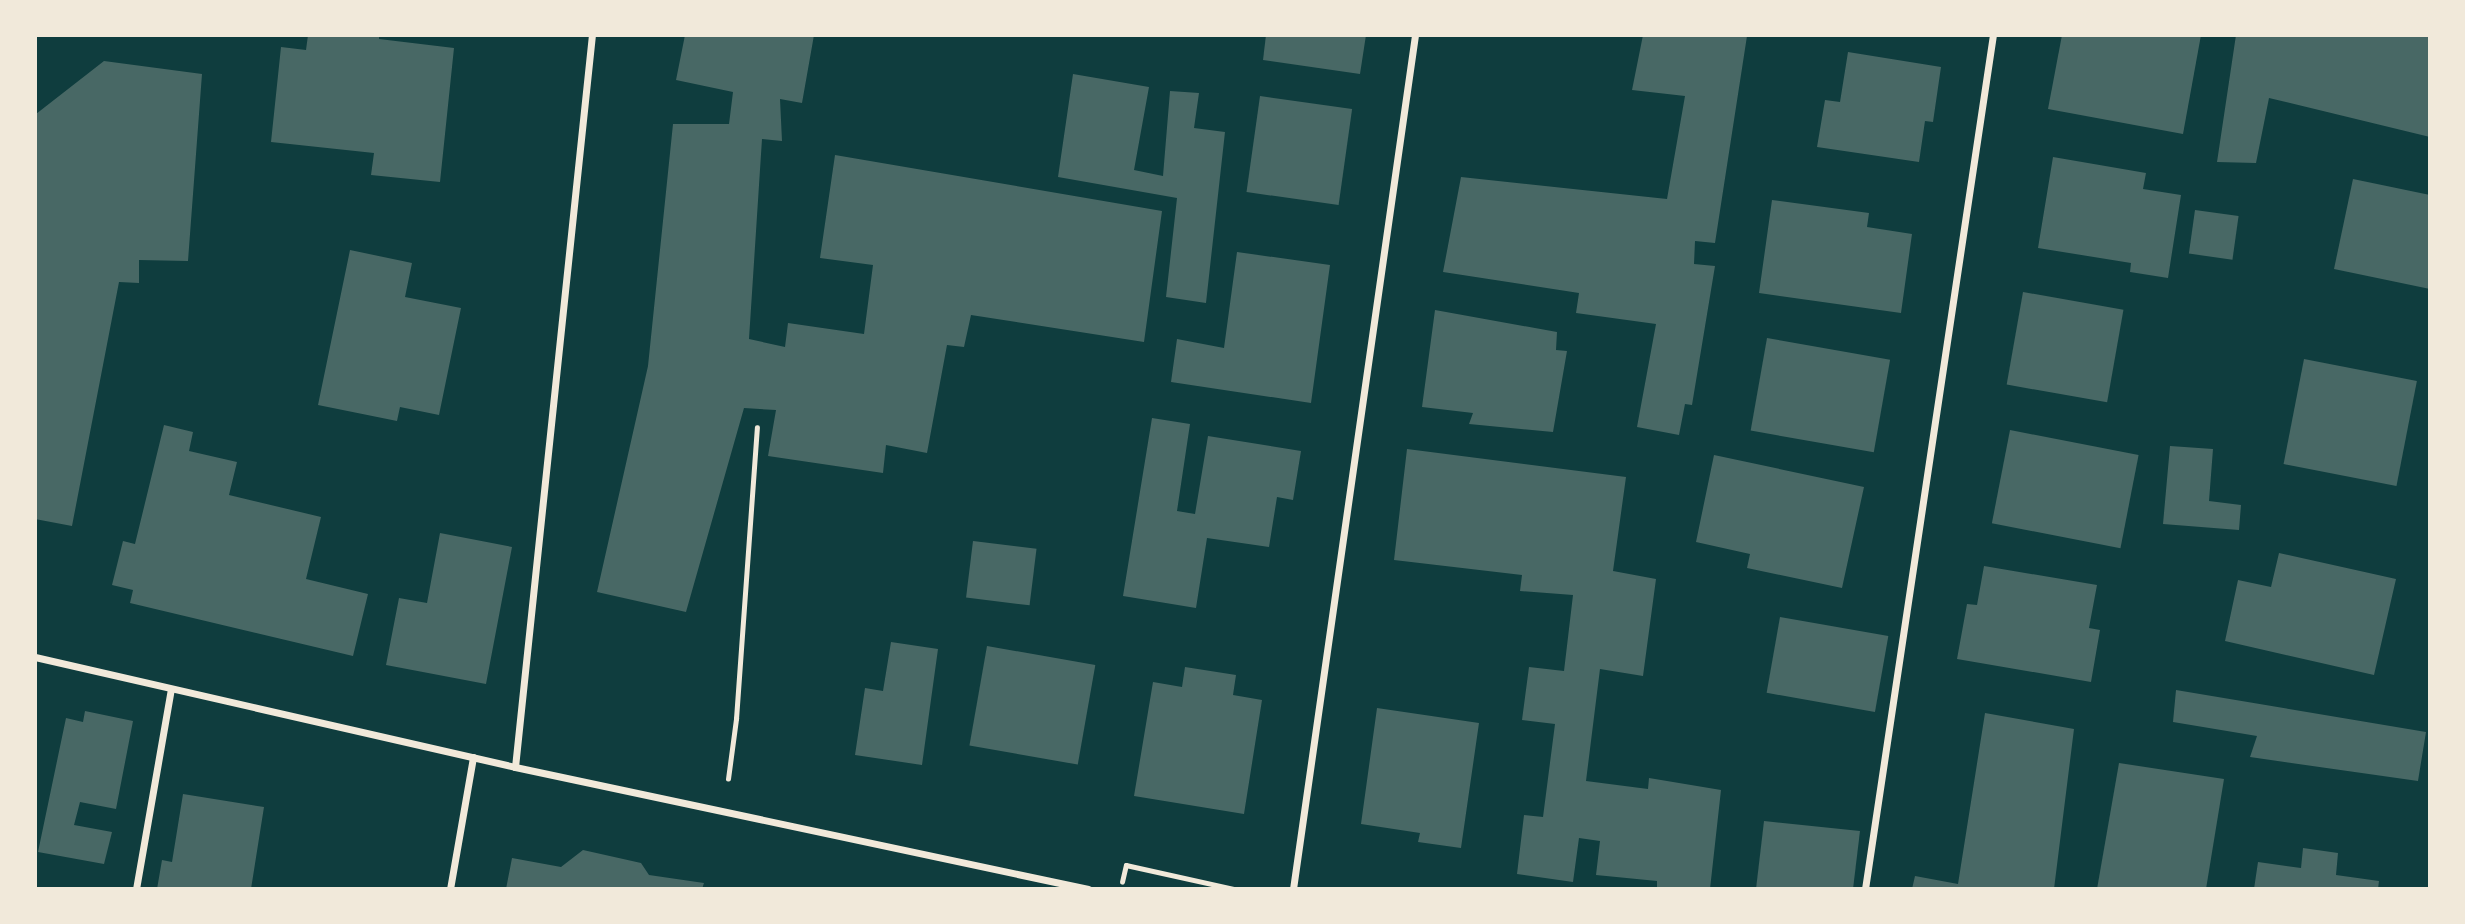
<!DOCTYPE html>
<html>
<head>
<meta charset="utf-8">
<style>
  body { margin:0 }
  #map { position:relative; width:2465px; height:924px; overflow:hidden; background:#0f3d3e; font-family:"Golos Text",sans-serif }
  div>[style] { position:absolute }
  .building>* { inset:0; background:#486865; transform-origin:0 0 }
  .path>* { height:4.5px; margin:-2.25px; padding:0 2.25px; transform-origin:2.25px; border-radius:2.25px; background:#f1e9da }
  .minor>* { height:7px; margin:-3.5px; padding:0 3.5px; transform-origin:3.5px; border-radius:3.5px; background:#f1e9da }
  span { translate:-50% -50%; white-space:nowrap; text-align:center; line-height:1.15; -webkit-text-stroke:7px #f1e9da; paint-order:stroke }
  .frame { position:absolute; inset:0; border:37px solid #f1e9da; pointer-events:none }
</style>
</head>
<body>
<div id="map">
  <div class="building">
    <div style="clip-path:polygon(308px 35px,379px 35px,379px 39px,454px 48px,440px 182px,371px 175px,374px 153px,271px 142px,281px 47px,306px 50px)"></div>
    <div style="clip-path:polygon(685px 35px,814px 35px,802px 103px,780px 99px,782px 141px,762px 139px,749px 339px,785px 347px,788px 323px,864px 334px,873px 265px,820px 258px,835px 155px,1162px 211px,1144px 342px,971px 315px,964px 347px,947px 345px,927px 453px,886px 445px,883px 473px,768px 456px,776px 410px,744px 408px,686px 612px,597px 592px,648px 366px,673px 124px,729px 124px,733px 92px,676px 80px)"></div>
    <div style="clip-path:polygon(1266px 35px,1366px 35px,1360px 74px,1263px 60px)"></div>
    <div style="clip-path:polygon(1643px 35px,1747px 36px,1715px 243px,1695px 241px,1694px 264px,1715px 266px,1692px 405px,1685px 404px,1679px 435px,1637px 427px,1656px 324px,1576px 313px,1579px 293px,1443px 272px,1461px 177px,1667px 199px,1685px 96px,1632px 90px)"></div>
    <div style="clip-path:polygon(2062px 35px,2201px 35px,2183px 134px,2048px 109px)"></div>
    <div style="clip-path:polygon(2236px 35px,2430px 35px,2430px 137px,2269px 98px,2256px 163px,2217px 162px)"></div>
    <div style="clip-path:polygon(1848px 52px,1941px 67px,1933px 122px,1925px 121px,1919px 162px,1817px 147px,1825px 100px,1840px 102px)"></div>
    <div style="clip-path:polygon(104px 61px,202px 74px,188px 261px,139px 260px,139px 283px,119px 282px,72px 526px,35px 519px,35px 127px,36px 114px)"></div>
    <div style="clip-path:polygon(1073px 74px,1149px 87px,1134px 170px,1163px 176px,1170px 91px,1199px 93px,1194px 128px,1225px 132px,1206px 303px,1166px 297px,1177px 198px,1058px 177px)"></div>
    <div style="left:1260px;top:96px;width:93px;height:97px;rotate:8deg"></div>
    <div style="clip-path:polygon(2053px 157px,2146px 173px,2143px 189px,2181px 195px,2168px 278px,2130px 272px,2131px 263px,2038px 248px)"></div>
    <div style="clip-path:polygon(2353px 179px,2430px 195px,2430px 289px,2334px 269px)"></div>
    <div style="clip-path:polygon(1772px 200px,1869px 213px,1867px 227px,1912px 234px,1901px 313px,1759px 293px)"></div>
    <div style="left:2195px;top:210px;width:44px;height:44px;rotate:8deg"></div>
    <div style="clip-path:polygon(350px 250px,412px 263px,405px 297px,461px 308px,439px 415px,400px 407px,397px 421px,318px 405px)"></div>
    <div style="clip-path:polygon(1237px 252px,1330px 265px,1311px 403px,1171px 382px,1177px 339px,1224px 348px)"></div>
    <div style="left:2023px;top:292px;width:102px;height:94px;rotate:10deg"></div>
    <div style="clip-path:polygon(1435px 310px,1557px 332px,1556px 350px,1567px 351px,1553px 432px,1469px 424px,1473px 413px,1422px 407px)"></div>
    <div style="left:1767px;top:338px;width:125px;height:94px;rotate:10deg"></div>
    <div style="left:2304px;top:359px;width:115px;height:107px;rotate:11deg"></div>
    <div style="clip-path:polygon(1152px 418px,1190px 424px,1177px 511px,1195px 514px,1208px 436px,1301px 451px,1293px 500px,1277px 497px,1269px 547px,1207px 538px,1196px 608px,1123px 596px)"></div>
    <div style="clip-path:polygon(164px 425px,193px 432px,189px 451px,237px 462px,229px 495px,321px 517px,306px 579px,368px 594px,353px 656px,130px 603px,133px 590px,112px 585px,123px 541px,135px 544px)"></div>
    <div style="left:2010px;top:430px;width:131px;height:95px;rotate:11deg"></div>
    <div style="clip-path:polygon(2170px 446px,2213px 449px,2209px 501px,2241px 505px,2239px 530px,2163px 524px)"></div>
    <div style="clip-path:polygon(1407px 449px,1626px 477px,1613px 571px,1656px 579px,1643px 676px,1600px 669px,1586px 781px,1648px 789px,1649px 778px,1721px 790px,1710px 889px,1657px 889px,1657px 881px,1596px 875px,1600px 841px,1579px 838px,1573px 882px,1517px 874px,1524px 815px,1543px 817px,1555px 724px,1522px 720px,1529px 667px,1564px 671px,1573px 595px,1520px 591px,1522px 575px,1394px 560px)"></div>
    <div style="clip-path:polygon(1714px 455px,1864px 487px,1842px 588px,1747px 568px,1750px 554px,1696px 542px)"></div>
    <div style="clip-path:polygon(440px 533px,512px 547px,486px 684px,386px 665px,399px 598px,427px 603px)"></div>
    <div style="left:973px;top:541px;width:64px;height:57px;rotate:7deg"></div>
    <div style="clip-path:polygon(2279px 553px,2396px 579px,2374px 675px,2225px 641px,2238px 580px,2271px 587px)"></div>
    <div style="clip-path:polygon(1984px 566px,2097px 585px,2089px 628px,2100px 630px,2091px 682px,1957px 659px,1967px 604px,1977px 605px)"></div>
    <div style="left:1780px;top:617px;width:110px;height:77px;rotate:10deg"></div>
    <div style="clip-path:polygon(891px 642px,938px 649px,922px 765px,855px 755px,865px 688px,883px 691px)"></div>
    <div style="left:987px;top:646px;width:110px;height:101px;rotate:10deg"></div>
    <div style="clip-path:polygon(1185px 667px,1236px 675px,1233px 695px,1262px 700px,1244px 814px,1134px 796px,1153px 682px,1182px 687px)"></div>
    <div style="clip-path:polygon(2176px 690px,2426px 732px,2418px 781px,2250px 757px,2257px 736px,2173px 722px)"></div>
    <div style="clip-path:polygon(1377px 708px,1479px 723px,1461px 848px,1418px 842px,1420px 833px,1361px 824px)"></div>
    <div style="clip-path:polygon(85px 711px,133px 721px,116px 809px,80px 802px,74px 825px,112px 832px,104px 864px,38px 852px,66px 718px,83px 722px)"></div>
    <div style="clip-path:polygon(1985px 713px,2074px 729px,2054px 889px,1912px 889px,1915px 876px,1958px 884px)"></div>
    <div style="clip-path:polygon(2119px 763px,2224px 779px,2206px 889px,2097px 889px)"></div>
    <div style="clip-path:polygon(183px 794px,264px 807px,251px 889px,157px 889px,162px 860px,172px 862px)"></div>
    <div style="clip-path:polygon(1764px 821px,1860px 831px,1853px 889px,1756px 889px)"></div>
    <div style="clip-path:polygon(2303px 848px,2338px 853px,2336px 875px,2379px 881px,2378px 889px,2254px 889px,2258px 862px,2301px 868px)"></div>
    <div style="clip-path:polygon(583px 850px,641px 863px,649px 875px,704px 883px,702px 889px,506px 889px,512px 858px,561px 867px)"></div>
  </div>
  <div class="path">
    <div style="left:728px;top:779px;width:61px;rotate:-82.4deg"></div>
    <div style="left:736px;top:719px;width:292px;rotate:-85.9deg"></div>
    <div style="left:1122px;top:882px;width:17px;rotate:-77deg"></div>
    <div style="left:1126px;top:865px;width:111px;rotate:12.5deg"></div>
  </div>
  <div class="minor">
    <div style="left:35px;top:657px;width:492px;rotate:12.9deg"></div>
    <div style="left:515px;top:767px;width:586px;rotate:12.02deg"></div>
    <div style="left:515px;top:767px;width:736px;rotate:-84deg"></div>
    <div style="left:136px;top:889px;width:203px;rotate:-80.1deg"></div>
    <div style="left:450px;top:889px;width:134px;rotate:-80.1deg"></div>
    <div style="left:1293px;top:889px;width:863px;rotate:-81.87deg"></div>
    <div style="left:1865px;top:889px;width:864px;rotate:-81.48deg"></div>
  </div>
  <div class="frame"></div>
</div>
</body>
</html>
